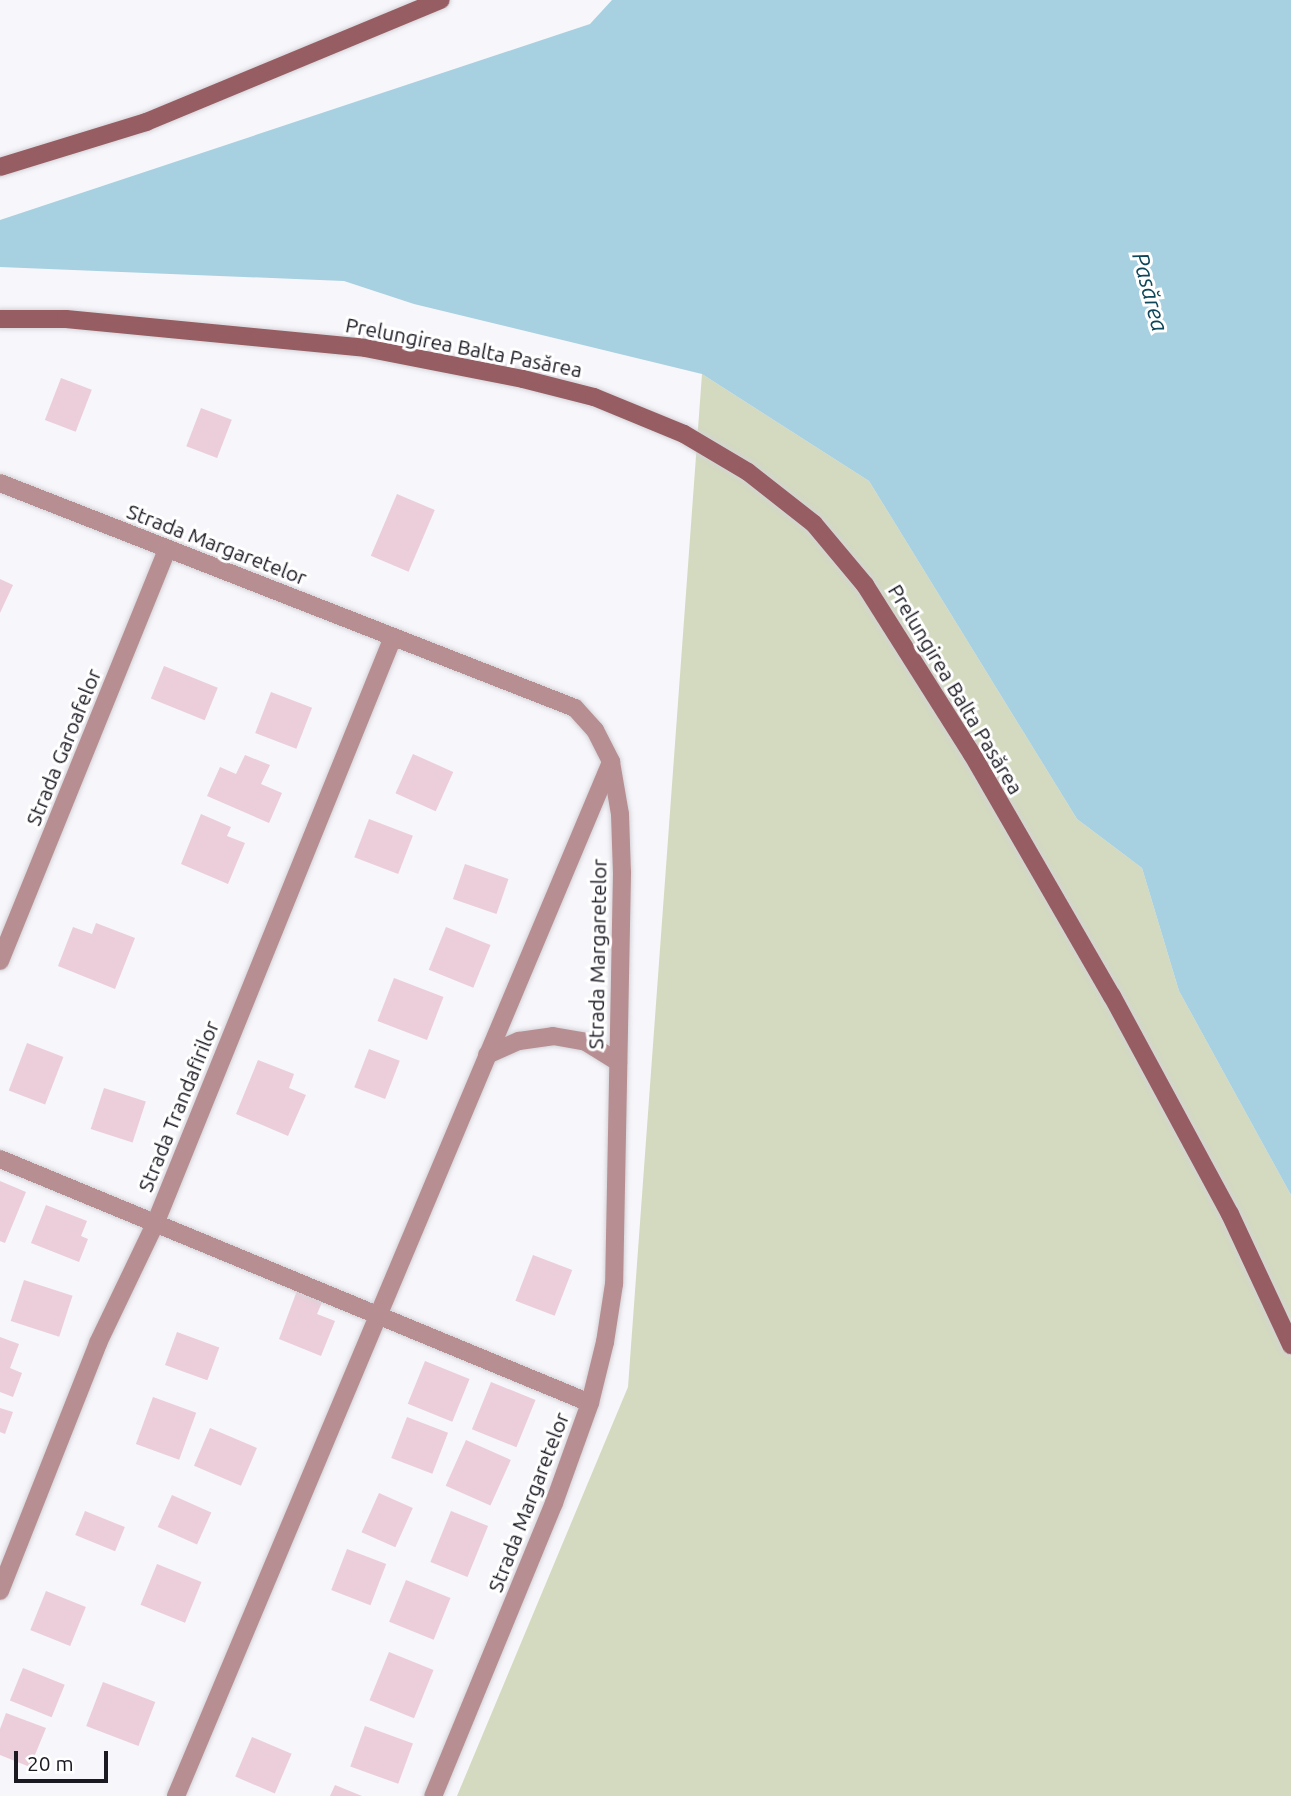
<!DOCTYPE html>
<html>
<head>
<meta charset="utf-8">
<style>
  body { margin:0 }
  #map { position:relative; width:1291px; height:1796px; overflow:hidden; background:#f7f6fb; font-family:Ubuntu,sans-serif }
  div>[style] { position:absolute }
  .green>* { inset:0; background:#d3dac0 }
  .water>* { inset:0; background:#a7d0e0 }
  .building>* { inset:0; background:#ebceda; transform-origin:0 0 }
  .roads { filter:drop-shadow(0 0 2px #d4d3d8) drop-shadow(0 0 2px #d4d3d8) }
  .street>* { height:18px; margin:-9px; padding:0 9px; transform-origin:9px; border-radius:9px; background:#b78f92 }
  .secondary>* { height:18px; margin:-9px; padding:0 9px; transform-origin:9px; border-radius:9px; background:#965d62 }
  span { translate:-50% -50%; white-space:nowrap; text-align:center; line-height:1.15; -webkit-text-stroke:6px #fff; paint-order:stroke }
  .street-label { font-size:21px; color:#1b1922 }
  .water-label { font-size:23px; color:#0e4659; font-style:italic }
  .scale { position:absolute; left:14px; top:1751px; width:94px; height:32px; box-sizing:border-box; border:4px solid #1b1922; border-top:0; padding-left:9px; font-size:21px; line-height:24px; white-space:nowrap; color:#1b1922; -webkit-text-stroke:5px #fff; paint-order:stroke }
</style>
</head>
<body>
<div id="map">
  <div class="green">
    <div style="clip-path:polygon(702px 374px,869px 481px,1077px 819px,1142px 868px,1179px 991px,1291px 1195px,1291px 1796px,457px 1796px,628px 1387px)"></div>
  </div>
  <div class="water">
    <div style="clip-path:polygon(612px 0,1291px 0,1291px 1195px,1179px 991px,1142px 868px,1077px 819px,869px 481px,702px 374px,414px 304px,344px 281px,0 267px,0 220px,590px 24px)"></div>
  </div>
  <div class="building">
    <div style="left:61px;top:378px;width:33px;height:45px;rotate:21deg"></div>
    <div style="left:201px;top:408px;width:33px;height:41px;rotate:21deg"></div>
    <div style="left:397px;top:494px;width:41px;height:67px;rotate:23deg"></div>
    <div style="clip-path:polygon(0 579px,13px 585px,0 613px)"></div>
    <div style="left:164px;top:666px;width:58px;height:35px;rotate:22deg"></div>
    <div style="left:271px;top:692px;width:44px;height:44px;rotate:21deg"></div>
    <div style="left:413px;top:754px;width:44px;height:43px;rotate:24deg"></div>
    <div style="clip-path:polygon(245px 755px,270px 765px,261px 784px,282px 793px,269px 823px,207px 796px,220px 767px,236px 774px)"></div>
    <div style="clip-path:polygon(201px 814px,231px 827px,227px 836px,245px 843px,228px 884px,181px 864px)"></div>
    <div style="left:369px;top:819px;width:47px;height:41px;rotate:21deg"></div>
    <div style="left:465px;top:864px;width:46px;height:37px;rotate:19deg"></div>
    <div style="clip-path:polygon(96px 923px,135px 938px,115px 989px,58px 966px,73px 927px,92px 934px)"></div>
    <div style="left:446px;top:927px;width:48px;height:46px;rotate:22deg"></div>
    <div style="left:394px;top:978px;width:53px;height:46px;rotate:21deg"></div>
    <div style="left:27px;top:1043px;width:39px;height:51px;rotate:21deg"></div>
    <div style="left:369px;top:1049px;width:33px;height:41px;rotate:21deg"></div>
    <div style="clip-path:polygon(258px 1060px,294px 1074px,289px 1088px,306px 1095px,288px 1136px,236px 1114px)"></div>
    <div style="left:104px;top:1088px;width:44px;height:43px;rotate:18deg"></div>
    <div style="clip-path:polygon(0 1181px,26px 1192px,5px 1243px,0 1241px)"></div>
    <div style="clip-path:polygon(46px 1205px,87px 1221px,81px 1236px,88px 1239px,79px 1262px,31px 1243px)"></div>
    <div style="left:533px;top:1255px;width:42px;height:49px;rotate:21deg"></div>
    <div style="left:24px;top:1280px;width:51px;height:43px;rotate:18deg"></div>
    <div style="clip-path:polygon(298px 1288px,324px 1298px,317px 1314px,335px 1321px,321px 1356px,279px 1339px)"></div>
    <div style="left:177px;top:1332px;width:45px;height:35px;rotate:20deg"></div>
    <div style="clip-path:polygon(0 1337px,19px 1344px,10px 1368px,22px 1373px,13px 1397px,0 1392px)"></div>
    <div style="left:425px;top:1361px;width:48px;height:46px;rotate:22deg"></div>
    <div style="left:491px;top:1382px;width:48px;height:51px;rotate:22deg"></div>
    <div style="left:153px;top:1397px;width:46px;height:50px;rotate:20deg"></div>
    <div style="clip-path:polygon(0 1408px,13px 1412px,5px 1434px,0 1432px)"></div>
    <div style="left:407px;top:1417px;width:44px;height:44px;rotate:21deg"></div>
    <div style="left:210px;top:1428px;width:51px;height:41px;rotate:23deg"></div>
    <div style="left:466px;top:1440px;width:49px;height:50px;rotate:24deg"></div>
    <div style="left:379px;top:1493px;width:37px;height:43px;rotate:24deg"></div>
    <div style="left:172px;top:1495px;width:43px;height:35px;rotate:24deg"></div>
    <div style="left:85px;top:1511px;width:43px;height:26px;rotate:22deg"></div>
    <div style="left:451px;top:1511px;width:40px;height:55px;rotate:22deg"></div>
    <div style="left:347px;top:1549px;width:42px;height:44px;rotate:21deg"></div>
    <div style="left:157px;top:1564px;width:48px;height:44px;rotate:22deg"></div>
    <div style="left:406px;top:1580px;width:48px;height:45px;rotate:22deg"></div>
    <div style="left:46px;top:1591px;width:43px;height:42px;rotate:22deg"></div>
    <div style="left:389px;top:1652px;width:48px;height:52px;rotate:22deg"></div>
    <div style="left:23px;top:1668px;width:45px;height:35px;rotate:22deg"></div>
    <div style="left:103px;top:1682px;width:56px;height:47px;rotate:21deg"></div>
    <div style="clip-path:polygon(6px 1713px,46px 1728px,30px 1767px,0 1755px,0 1729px)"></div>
    <div style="left:365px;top:1726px;width:51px;height:43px;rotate:20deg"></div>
    <div style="left:252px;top:1737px;width:43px;height:43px;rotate:23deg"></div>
    <div style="clip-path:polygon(335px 1785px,362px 1796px,330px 1796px)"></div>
  </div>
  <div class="roads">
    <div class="street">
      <div style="left:0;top:483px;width:617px;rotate:21.37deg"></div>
      <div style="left:575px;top:708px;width:30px;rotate:48deg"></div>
      <div style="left:595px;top:730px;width:36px;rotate:63deg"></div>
      <div style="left:611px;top:762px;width:53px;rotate:80.2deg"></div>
      <div style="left:620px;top:814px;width:59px;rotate:88.1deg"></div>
      <div style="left:622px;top:873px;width:411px;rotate:91.1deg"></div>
      <div style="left:614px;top:1284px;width:59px;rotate:98.8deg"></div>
      <div style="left:605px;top:1342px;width:63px;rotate:103.8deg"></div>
      <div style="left:590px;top:1403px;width:106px;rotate:109.8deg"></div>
      <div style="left:554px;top:1503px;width:317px;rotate:112.4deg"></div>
      <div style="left:0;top:961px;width:444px;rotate:-67.9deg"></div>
      <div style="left:487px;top:1055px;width:35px;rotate:-24deg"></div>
      <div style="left:519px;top:1041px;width:34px;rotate:-8deg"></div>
      <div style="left:553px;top:1036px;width:34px;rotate:10deg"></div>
      <div style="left:586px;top:1042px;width:38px;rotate:32deg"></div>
      <div style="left:0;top:1159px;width:638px;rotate:22.47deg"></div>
      <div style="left:0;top:1591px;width:267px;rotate:-68.4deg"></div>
      <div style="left:98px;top:1343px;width:132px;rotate:-64.4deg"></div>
      <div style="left:155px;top:1224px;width:633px;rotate:-67.93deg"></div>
      <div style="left:176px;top:1796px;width:1122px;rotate:-67.18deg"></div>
    </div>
    <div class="secondary">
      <div style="left:0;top:167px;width:153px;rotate:-17.1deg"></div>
      <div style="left:146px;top:122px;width:319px;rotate:-22.5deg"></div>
      <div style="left:0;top:319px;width:66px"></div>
      <div style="left:66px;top:319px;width:300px;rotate:5.5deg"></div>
      <div style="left:365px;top:348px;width:161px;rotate:11.1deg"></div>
      <div style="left:523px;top:379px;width:73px;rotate:14.2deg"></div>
      <div style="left:594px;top:397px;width:97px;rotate:22.3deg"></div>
      <div style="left:684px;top:434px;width:74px;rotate:30.7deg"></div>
      <div style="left:748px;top:472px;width:84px;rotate:38.2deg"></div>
      <div style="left:814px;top:524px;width:80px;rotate:50.1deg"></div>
      <div style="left:865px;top:585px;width:200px;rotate:57.7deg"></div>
      <div style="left:972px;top:754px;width:280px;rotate:60deg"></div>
      <div style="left:1112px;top:996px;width:248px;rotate:61.6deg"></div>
      <div style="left:1230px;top:1214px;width:145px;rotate:65deg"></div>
    </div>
  </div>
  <div class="street-label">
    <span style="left:464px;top:347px;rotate:11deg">Prelungirea Balta Pasărea</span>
    <span style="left:217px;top:544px;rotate:21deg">Strada Margaretelor</span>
    <span style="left:956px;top:689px;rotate:59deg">Prelungirea Balta Pasărea</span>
    <span style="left:63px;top:747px;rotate:-68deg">Strada Garoafelor</span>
    <span style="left:597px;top:954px;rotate:-89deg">Strada Margaretelor</span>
    <span style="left:178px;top:1106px;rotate:-68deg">Strada Trandafirilor</span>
    <span style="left:528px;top:1502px;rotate:-69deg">Strada Margaretelor</span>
  </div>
  <div class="water-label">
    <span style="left:1150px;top:292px;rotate:75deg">Pasărea</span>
  </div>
  <div class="scale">20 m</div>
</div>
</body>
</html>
